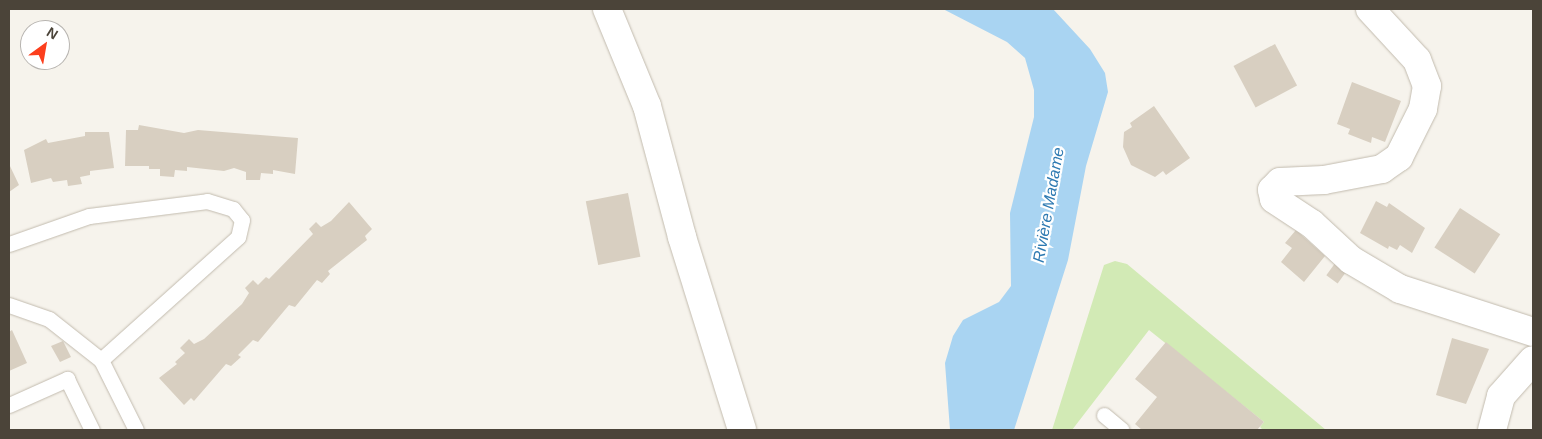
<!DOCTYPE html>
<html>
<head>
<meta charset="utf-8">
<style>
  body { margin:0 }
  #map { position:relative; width:1542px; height:439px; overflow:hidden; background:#f6f3ec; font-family:Arial,sans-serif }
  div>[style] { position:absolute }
  .green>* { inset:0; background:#d2eab5 }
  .water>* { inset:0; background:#a9d4f2 }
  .building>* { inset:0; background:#d8cfc1; transform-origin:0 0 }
  .roads { filter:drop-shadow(0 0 1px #c2bbae) drop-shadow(0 0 1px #c2bbae) }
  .service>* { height:15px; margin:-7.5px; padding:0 7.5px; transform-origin:7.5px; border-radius:7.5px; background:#fff }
  .minor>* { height:28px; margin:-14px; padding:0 14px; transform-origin:14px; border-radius:14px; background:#fff }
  span { translate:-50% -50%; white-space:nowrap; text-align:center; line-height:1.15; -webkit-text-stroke:4.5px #fff; paint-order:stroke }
  .water-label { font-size:16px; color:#2e7ab2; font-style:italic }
  .frame { position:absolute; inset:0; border:10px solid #4b4439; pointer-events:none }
  .north { position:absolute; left:20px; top:20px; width:50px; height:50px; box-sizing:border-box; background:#fff; border:1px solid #b7b4b0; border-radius:50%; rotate:32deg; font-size:14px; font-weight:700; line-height:20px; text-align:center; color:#4b4439 }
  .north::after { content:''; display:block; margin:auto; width:18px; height:22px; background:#fc3f1d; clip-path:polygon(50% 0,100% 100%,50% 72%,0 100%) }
</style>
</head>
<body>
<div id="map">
  <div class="green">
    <div style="clip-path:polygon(1115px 261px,1127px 264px,1326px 430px,1263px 430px,1260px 427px,1264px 422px,1149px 330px,1072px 430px,1052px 430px,1104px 265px)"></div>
  </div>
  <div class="water">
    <div style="clip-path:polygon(943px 9px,1053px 9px,1090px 49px,1105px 73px,1108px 92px,1086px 166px,1068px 260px,1014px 430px,950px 430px,945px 363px,953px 336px,963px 320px,999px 302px,1011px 286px,1010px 213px,1034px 117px,1034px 90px,1025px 58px,1007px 42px)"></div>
  </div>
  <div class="building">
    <div style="left:1275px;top:44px;width:47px;height:47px;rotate:62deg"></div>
    <div style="clip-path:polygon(1352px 82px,1401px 101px,1385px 142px,1372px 137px,1371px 143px,1348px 134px,1350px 129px,1337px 124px)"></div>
    <div style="clip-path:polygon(1154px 106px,1190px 158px,1166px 175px,1163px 171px,1155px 177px,1131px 165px,1123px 147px,1124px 132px,1132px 127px,1130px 123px)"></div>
    <div style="clip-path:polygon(139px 125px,184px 133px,198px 130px,298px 138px,295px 174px,273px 170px,273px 174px,261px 173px,260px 180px,246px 180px,246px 172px,234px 168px,224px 171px,187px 167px,187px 171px,175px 170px,174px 177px,160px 176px,160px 169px,149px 169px,149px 166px,125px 166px,126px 130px,138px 130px)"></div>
    <div style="clip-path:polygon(85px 132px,109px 132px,114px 168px,90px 171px,90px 175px,80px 177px,82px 184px,68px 186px,67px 180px,53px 182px,51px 178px,31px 183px,24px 150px,46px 139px,48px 143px,85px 136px)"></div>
    <div style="clip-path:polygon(9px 164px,19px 185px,9px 192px)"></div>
    <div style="left:628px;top:193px;width:65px;height:43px;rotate:79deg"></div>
    <div style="clip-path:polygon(1376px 201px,1387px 207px,1389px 203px,1425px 228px,1412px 253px,1400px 245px,1397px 250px,1389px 246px,1388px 249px,1360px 233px)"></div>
    <div style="clip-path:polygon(349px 202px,372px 229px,365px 236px,367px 240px,328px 271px,330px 274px,322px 283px,317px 280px,295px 307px,289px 305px,258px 342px,253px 340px,238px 355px,241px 357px,231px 366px,226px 364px,194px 401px,191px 398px,184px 405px,159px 378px,177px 364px,175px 362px,185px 353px,180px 348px,189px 339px,194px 344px,204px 339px,242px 304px,249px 293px,245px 288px,253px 280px,258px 285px,266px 277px,269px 279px,313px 234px,309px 229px,316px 222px,321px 227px,331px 221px)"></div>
    <div style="left:1460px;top:208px;width:48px;height:47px;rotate:33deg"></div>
    <div style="clip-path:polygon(1296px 230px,1325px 256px,1304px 282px,1281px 262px,1292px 248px,1285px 243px)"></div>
    <div style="left:1341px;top:255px;width:14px;height:25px;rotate:36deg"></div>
    <div style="clip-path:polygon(12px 330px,27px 363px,9px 371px,9px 332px)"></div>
    <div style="clip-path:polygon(1452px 338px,1489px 349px,1466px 404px,1436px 395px)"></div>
    <div style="clip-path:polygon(63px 341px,71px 357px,60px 362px,51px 346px)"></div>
    <div style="clip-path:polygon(1166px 342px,1264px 422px,1257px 430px,1142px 430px,1135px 424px,1157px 397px,1135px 379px)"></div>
  </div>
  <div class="roads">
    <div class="service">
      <div style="left:9px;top:244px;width:85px;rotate:-19.3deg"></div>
      <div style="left:89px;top:216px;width:119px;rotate:-7.2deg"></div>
      <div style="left:207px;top:201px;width:27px;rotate:17deg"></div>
      <div style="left:233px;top:209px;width:14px;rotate:51deg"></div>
      <div style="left:242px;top:220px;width:17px;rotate:103deg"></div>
      <div style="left:238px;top:237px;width:184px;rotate:138.1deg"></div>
      <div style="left:9px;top:305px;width:42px;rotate:19.3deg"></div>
      <div style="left:49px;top:319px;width:66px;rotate:38.3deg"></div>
      <div style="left:101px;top:360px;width:78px;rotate:63.4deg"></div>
      <div style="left:9px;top:405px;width:64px;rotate:-24.1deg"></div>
      <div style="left:67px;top:379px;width:57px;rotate:63.9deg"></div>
      <div style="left:1104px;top:415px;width:23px;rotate:40deg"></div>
    </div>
    <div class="minor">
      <div style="left:607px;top:9px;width:105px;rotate:67.6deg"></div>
      <div style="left:647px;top:106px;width:136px;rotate:75deg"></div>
      <div style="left:682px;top:237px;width:202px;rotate:72.7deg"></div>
      <div style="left:1370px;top:9px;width:69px;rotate:47.3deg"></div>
      <div style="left:1417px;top:60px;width:28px;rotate:69deg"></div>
      <div style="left:1427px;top:86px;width:23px;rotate:100deg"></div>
      <div style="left:1423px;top:109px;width:54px;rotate:116.6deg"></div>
      <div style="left:1399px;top:157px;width:21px;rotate:145deg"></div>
      <div style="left:1382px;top:169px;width:59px;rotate:169.3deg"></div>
      <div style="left:1324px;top:180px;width:44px;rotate:177.4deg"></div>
      <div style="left:1280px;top:182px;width:11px;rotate:135deg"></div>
      <div style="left:1272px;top:190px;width:9px;rotate:77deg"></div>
      <div style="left:1274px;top:199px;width:45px;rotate:33.3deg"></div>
      <div style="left:1312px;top:224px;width:53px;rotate:42.7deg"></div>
      <div style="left:1351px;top:260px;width:57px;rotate:30.6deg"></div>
      <div style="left:1400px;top:289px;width:140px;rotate:17.9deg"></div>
      <div style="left:1492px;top:430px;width:35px;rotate:-75deg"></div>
      <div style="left:1501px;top:396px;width:48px;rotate:-48.4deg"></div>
    </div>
  </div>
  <div class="water-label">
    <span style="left:1049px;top:205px;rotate:-80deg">Rivière Madame</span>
  </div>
  <div class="frame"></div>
  <div class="north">N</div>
</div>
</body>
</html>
